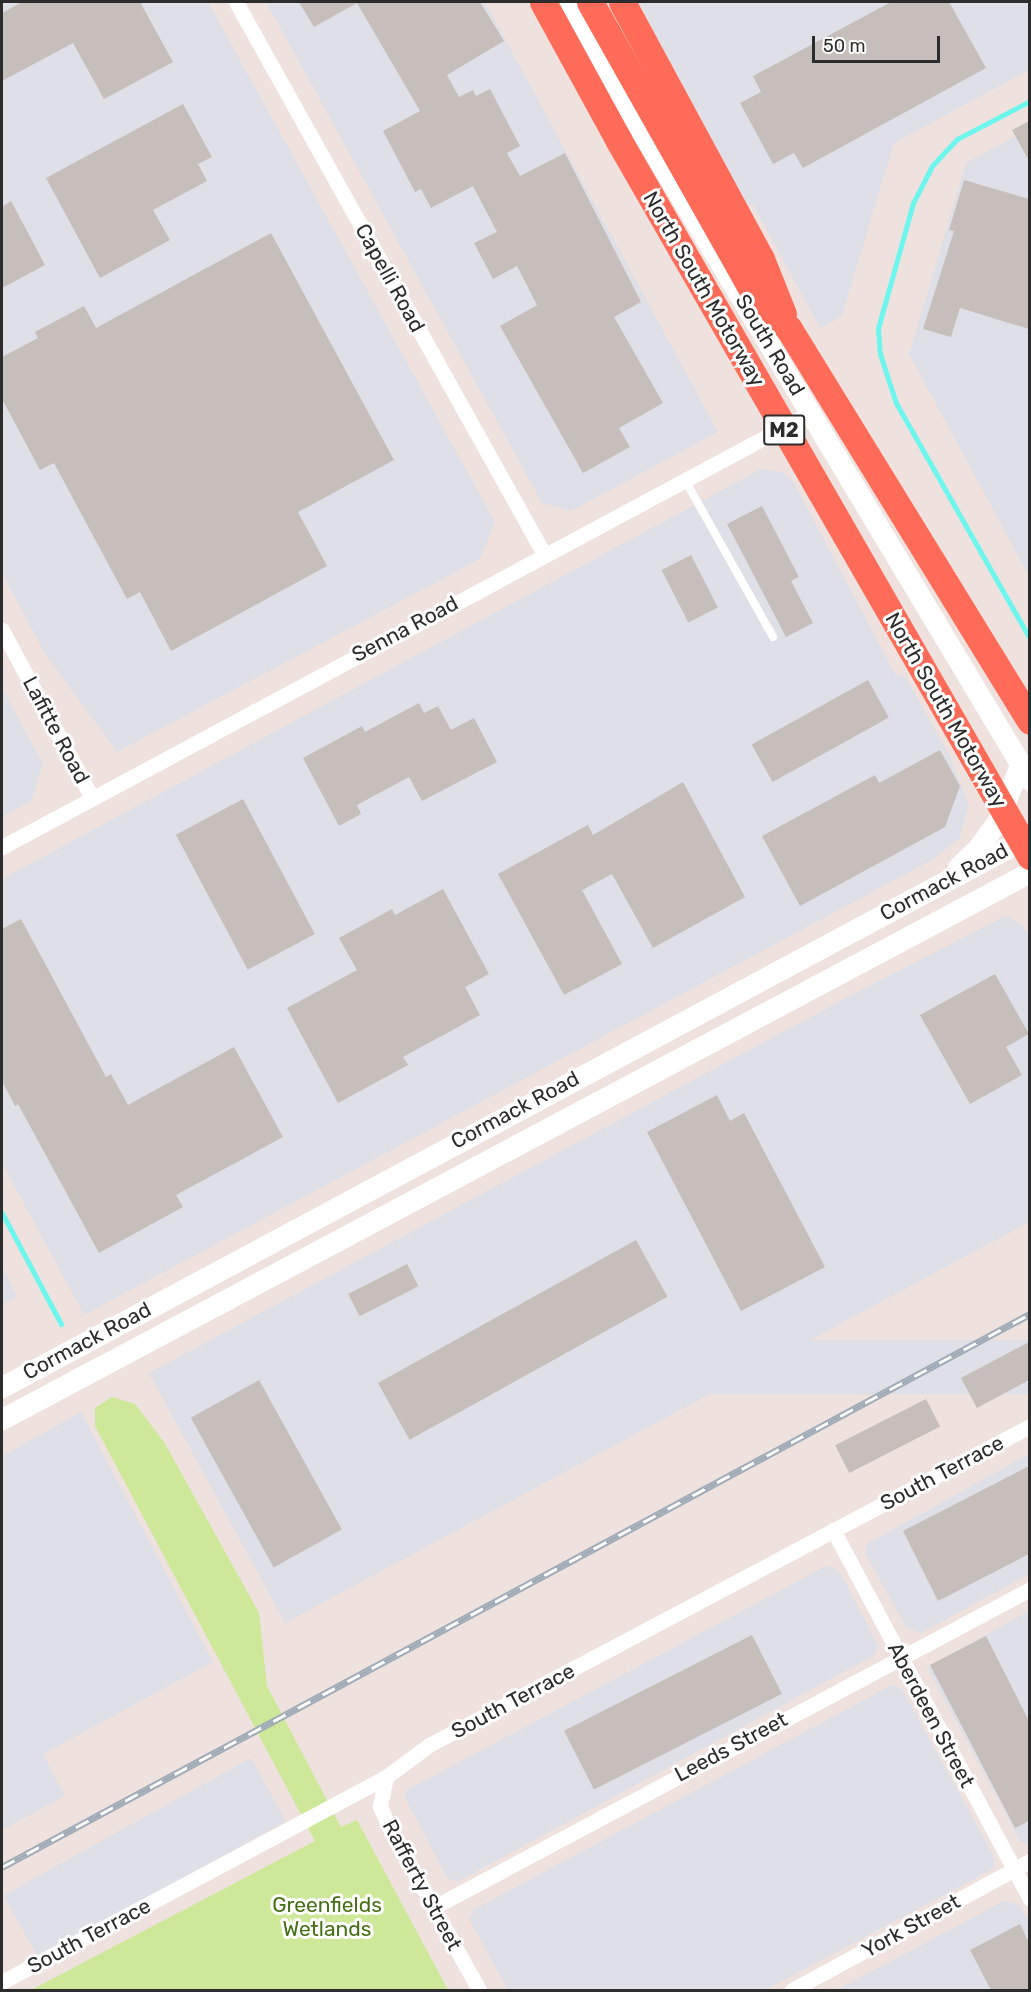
<!DOCTYPE html>
<html>
<head>
<meta charset="utf-8">
<style>
  body { margin:0 }
  #map { position:relative; width:1031px; height:1992px; overflow:hidden; background:#efe2de; font-family:Rubik,sans-serif }
  div>[style] { position:absolute }
  .industrial>* { inset:0; background:#dfdfe7; transform-origin:0 0 }
  .green>* { inset:0; background:#cde898 }
  .stream>* { height:5px; margin:-2.5px; padding:0 2.5px; transform-origin:2.5px; border-radius:2.5px; background:#6cf6ee }
  .building>* { inset:0; background:#c6beba; transform-origin:0 0 }
  .lane>* { height:8px; margin:-4px; padding:0 4px; transform-origin:4px; border-radius:4px; background:#fff }
  .street>* { height:15px; margin:-7.5px; padding:0 7.5px; transform-origin:7.5px; border-radius:7.5px; background:#fff }
  .secondary>* { height:21px; margin:-10.5px; padding:0 10.5px; transform-origin:10.5px; border-radius:10.5px; background:#fff }
  .highway>* { height:27px; margin:-13.5px; padding:0 13.5px; transform-origin:13.5px; border-radius:13.5px; background:#ff6b59 }
  .rail>* { height:7px; margin-top:-3.5px; transform-origin:0; background:repeating-linear-gradient(90deg,#fff 0 14px,#a0abb8 0 28px); box-sizing:border-box; border-block:2px solid #a0abb8 }
  span { translate:-50% -50%; white-space:nowrap; text-align:center; line-height:1.15; -webkit-text-stroke:6px #fff; paint-order:stroke }
  .shield-label span { padding:2px 4px; background:#fff; border:2px solid; border-radius:4px; -webkit-text-stroke-width:0 }
  .shield-label { font-size:20px; color:#2c2c2c; font-weight:700 }
  .street-label { font-size:21px; color:#2c2c2c }
  .park-label { font-size:21px; color:#467016 }
  .frame { position:absolute; inset:0; border:3px solid #2c2c2c; pointer-events:none }
  .scale { position:absolute; left:812px; top:36px; width:128px; height:27px; box-sizing:border-box; border:3px solid #2c2c2c; border-top:0; padding-left:8px; font-size:18px; line-height:21px; white-space:nowrap; color:#2c2c2c; -webkit-text-stroke:4px #fff; paint-order:stroke }
</style>
</head>
<body>
<div id="map">
  <div class="industrial">
    <div style="clip-path:polygon(2px 2px,208px 2px,495px 522px,480px 559px,117px 752px,44px 652px,2px 573px)"></div>
    <div style="clip-path:polygon(266px 2px,485px 2px,718px 432px,571px 511px,542px 503px)"></div>
    <div style="clip-path:polygon(638px 2px,1029px 2px,1029px 70px,894px 143px,842px 316px,820px 328px,753px 205px,745px 204px)"></div>
    <div style="clip-path:polygon(1029px 129px,1029px 576px,909px 354px,966px 163px)"></div>
    <div style="clip-path:polygon(761px 469px,782px 472px,793px 481px,895px 674px,905px 676px,950px 756px,969px 806px,959px 839px,930px 861px,84px 1315px,2px 1163px,2px 879px)"></div>
    <div style="clip-path:polygon(2px 688px,43px 764px,32px 800px,2px 817px)"></div>
    <div style="clip-path:polygon(1006px 916px,1021px 924px,1029px 935px,1029px 1222px,285px 1623px,149px 1373px,859px 991px)"></div>
    <div style="clip-path:polygon(2px 1268px,17px 1296px,2px 1305px)"></div>
    <div style="left:1029px;top:1340px;width:54px;height:820px;rotate:90deg"></div>
    <div style="clip-path:polygon(81px 1412px,213px 1662px,43px 1754px,65px 1796px,2px 1830px,2px 1456px)"></div>
    <div style="clip-path:polygon(1029px 1454px,1029px 1574px,921px 1633px,906px 1627px,865px 1553px,867px 1544px)"></div>
    <div style="clip-path:polygon(828px 1565px,840px 1572px,878px 1646px,875px 1655px,457px 1882px,448px 1879px,404px 1796px,407px 1790px)"></div>
    <div style="clip-path:polygon(1029px 1611px,1029px 1845px,1020px 1841px,927px 1667px)"></div>
    <div style="clip-path:polygon(892px 1685px,902px 1689px,995px 1858px,993px 1869px,765px 1990px,508px 1990px,469px 1919px,473px 1910px)"></div>
    <div style="left:251px;top:1758px;width:72px;height:283px;rotate:61deg"></div>
    <div style="clip-path:polygon(1004px 1901px,1020px 1905px,1029px 1922px,1029px 1990px,837px 1990px)"></div>
  </div>
  <div class="green">
    <div style="clip-path:polygon(112px 1397px,135px 1404px,164px 1442px,259px 1613px,267px 1686px,341px 1827px,357px 1820px,448px 1990px,31px 1990px,315px 1841px,95px 1426px,95px 1408px)"></div>
  </div>
  <div class="stream">
    <div style="left:1030px;top:101px;width:82px;rotate:152.5deg"></div>
    <div style="left:957px;top:139px;width:37px;rotate:133deg"></div>
    <div style="left:932px;top:166px;width:42px;rotate:117.2deg"></div>
    <div style="left:913px;top:203px;width:130px;rotate:105.6deg"></div>
    <div style="left:878px;top:328px;width:26px;rotate:86deg"></div>
    <div style="left:880px;top:354px;width:52px;rotate:71.9deg"></div>
    <div style="left:896px;top:403px;width:271px;rotate:60.4deg"></div>
    <div style="left:2px;top:1213px;width:126px;rotate:62deg"></div>
  </div>
  <div class="building">
    <div style="clip-path:polygon(22px 2px,140px 2px,173px 62px,104px 99px,73px 43px,2px 81px,2px 13px)"></div>
    <div style="clip-path:polygon(299px 2px,480px 2px,504px 41px,447px 75px,459px 97px,473px 90px,476px 96px,490px 89px,520px 146px,507px 153px,520px 176px,565px 153px,641px 302px,614px 317px,663px 403px,619px 428px,630px 447px,583px 473px,500px 326px,537px 305px,517px 266px,493px 279px,474px 243px,497px 232px,473px 186px,431px 208px,421px 189px,415px 192px,383px 131px,420px 111px,357px 3px,314px 27px)"></div>
    <div style="clip-path:polygon(891px 2px,949px 2px,986px 68px,803px 168px,794px 153px,773px 164px,740px 103px,761px 92px,753px 76px)"></div>
    <div style="clip-path:polygon(183px 104px,212px 157px,198px 164px,207px 181px,153px 210px,170px 240px,100px 278px,46px 178px)"></div>
    <div style="clip-path:polygon(1029px 121px,1029px 161px,1012px 130px)"></div>
    <div style="clip-path:polygon(964px 180px,1029px 199px,1029px 329px,960px 308px,951px 337px,923px 329px,954px 231px,949px 230px)"></div>
    <div style="clip-path:polygon(11px 201px,45px 265px,2px 288px,2px 207px)"></div>
    <div style="clip-path:polygon(271px 233px,394px 460px,298px 512px,327px 566px,171px 651px,140px 592px,127px 599px,54px 463px,40px 470px,2px 399px,2px 357px,38px 338px,35px 332px,84px 306px,96px 328px)"></div>
    <div style="clip-path:polygon(762px 506px,799px 577px,791px 581px,813px 623px,786px 637px,727px 524px)"></div>
    <div style="left:691px;top:555px;width:59px;height:33px;rotate:63deg"></div>
    <div style="left:868px;top:680px;width:43px;height:133px;rotate:61deg"></div>
    <div style="clip-path:polygon(419px 703px,424px 713px,438px 706px,451px 730px,474px 718px,497px 762px,422px 801px,409px 777px,357px 805px,361px 814px,339px 826px,303px 758px,362px 726px,365px 732px)"></div>
    <div style="clip-path:polygon(940px 750px,960px 786px,945px 827px,800px 906px,762px 836px,875px 775px,879px 783px)"></div>
    <div style="clip-path:polygon(683px 782px,745px 897px,653px 948px,612px 874px,582px 890px,622px 964px,564px 995px,498px 874px,588px 825px,593px 835px)"></div>
    <div style="left:243px;top:799px;width:153px;height:76px;rotate:62deg"></div>
    <div style="clip-path:polygon(443px 889px,489px 974px,465px 987px,480px 1015px,403px 1057px,408px 1065px,338px 1103px,287px 1008px,357px 970px,339px 938px,392px 909px,395px 915px)"></div>
    <div style="clip-path:polygon(21px 919px,106px 1077px,111px 1074px,128px 1105px,234px 1047px,283px 1137px,176px 1195px,183px 1207px,99px 1253px,18px 1104px,15px 1106px,2px 1081px,2px 929px)"></div>
    <div style="clip-path:polygon(995px 974px,1029px 1034px,1006px 1047px,1022px 1075px,970px 1104px,920px 1015px)"></div>
    <div style="clip-path:polygon(717px 1095px,730px 1121px,744px 1113px,825px 1267px,741px 1311px,647px 1132px)"></div>
    <div style="left:636px;top:1240px;width:65px;height:295px;rotate:61deg"></div>
    <div style="left:407px;top:1264px;width:25px;height:66px;rotate:63deg"></div>
    <div style="clip-path:polygon(1029px 1342px,1029px 1380px,977px 1408px,961px 1378px)"></div>
    <div style="left:259px;top:1380px;width:171px;height:78px;rotate:61deg"></div>
    <div style="left:926px;top:1399px;width:31px;height:102px;rotate:63deg"></div>
    <div style="clip-path:polygon(1029px 1466px,1029px 1554px,938px 1601px,903px 1531px)"></div>
    <div style="left:752px;top:1635px;width:66px;height:211px;rotate:63deg"></div>
    <div style="clip-path:polygon(986px 1636px,1029px 1721px,1029px 1821px,1015px 1828px,930px 1665px)"></div>
    <div style="clip-path:polygon(1020px 1924px,1029px 1943px,1029px 1990px,991px 1990px,970px 1950px)"></div>
  </div>
  <div class="lane">
    <div style="left:685px;top:480px;width:180px;rotate:60.7deg"></div>
  </div>
  <div class="street">
    <div style="left:236px;top:2px;width:632px;rotate:60.84deg"></div>
    <div style="left:2px;top:630px;width:191px;rotate:61.8deg"></div>
    <div style="left:2px;top:847px;width:917px;rotate:-28.24deg"></div>
    <div style="left:833px;top:1530px;width:418px;rotate:61.9deg"></div>
    <div style="left:386px;top:1777px;width:30px;rotate:102deg"></div>
    <div style="left:380px;top:1806px;width:21px;rotate:67deg"></div>
    <div style="left:388px;top:1825px;width:188px;rotate:61.1deg"></div>
    <div style="left:434px;top:1907px;width:676px;rotate:-28.08deg"></div>
    <div style="left:2px;top:1982px;width:435px;rotate:-28.1deg"></div>
    <div style="left:386px;top:1777px;width:54px;rotate:-36.7deg"></div>
    <div style="left:429px;top:1745px;width:680px;rotate:-27.96deg"></div>
    <div style="left:792px;top:1990px;width:271px;rotate:-28.5deg"></div>
  </div>
  <div class="secondary">
    <div style="left:568px;top:2px;width:82px;rotate:61.6deg"></div>
    <div style="left:607px;top:74px;width:823px;rotate:59.07deg"></div>
    <div style="left:958px;top:867px;width:28px;rotate:-44deg"></div>
    <div style="left:978px;top:848px;width:34px;rotate:-54deg"></div>
    <div style="left:998px;top:820px;width:59px;rotate:-68.2deg"></div>
    <div style="left:2px;top:1387px;width:1166px;rotate:-28.19deg"></div>
    <div style="left:2px;top:1419px;width:1164px;rotate:-28.02deg"></div>
  </div>
  <div class="highway">
    <div style="left:543px;top:2px;width:158px;rotate:61.3deg"></div>
    <div style="left:619px;top:141px;width:825px;rotate:60.11deg"></div>
    <div style="left:590px;top:2px;width:326px;rotate:60.6deg"></div>
    <div style="left:750px;top:286px;width:58px;rotate:47.8deg"></div>
    <div style="left:789px;top:329px;width:460px;rotate:58.4deg"></div>
    <div style="left:622px;top:2px;width:292px;rotate:61.6deg"></div>
    <div style="left:761px;top:259px;width:59px;rotate:68.2deg"></div>
  </div>
  <div class="rail">
    <div style="left:2px;top:1867px;width:1167px;rotate:-28.28deg"></div>
  </div>
  <div class="shield-label">
    <span style="left:784px;top:430px">M2</span>
  </div>
  <div class="street-label">
    <span style="left:390px;top:278px;rotate:61deg">Capelli Road</span>
    <span style="left:704px;top:289px;rotate:60deg">North South Motorway</span>
    <span style="left:770px;top:345px;rotate:59deg">South Road</span>
    <span style="left:405px;top:629px;rotate:-28deg">Senna Road</span>
    <span style="left:946px;top:710px;rotate:60deg">North South Motorway</span>
    <span style="left:56px;top:730px;rotate:62deg">Lafitte Road</span>
    <span style="left:944px;top:882px;rotate:-28deg">Cormack Road</span>
    <span style="left:515px;top:1110px;rotate:-28deg">Cormack Road</span>
    <span style="left:87px;top:1341px;rotate:-28deg">Cormack Road</span>
    <span style="left:942px;top:1473px;rotate:-28deg">South Terrace</span>
    <span style="left:513px;top:1701px;rotate:-28deg">South Terrace</span>
    <span style="left:931px;top:1715px;rotate:62deg">Aberdeen Street</span>
    <span style="left:731px;top:1747px;rotate:-28deg">Leeds Street</span>
    <span style="left:422px;top:1885px;rotate:62deg">Rafferty Street</span>
    <span style="left:911px;top:1926px;rotate:-29deg">York Street</span>
    <span style="left:89px;top:1936px;rotate:-28deg">South Terrace</span>
  </div>
  <div class="park-label">
    <span style="left:327px;top:1917px">Greenfields<br>Wetlands</span>
  </div>
  <div class="frame"></div>
  <div class="scale">50 m</div>
</div>
</body>
</html>
